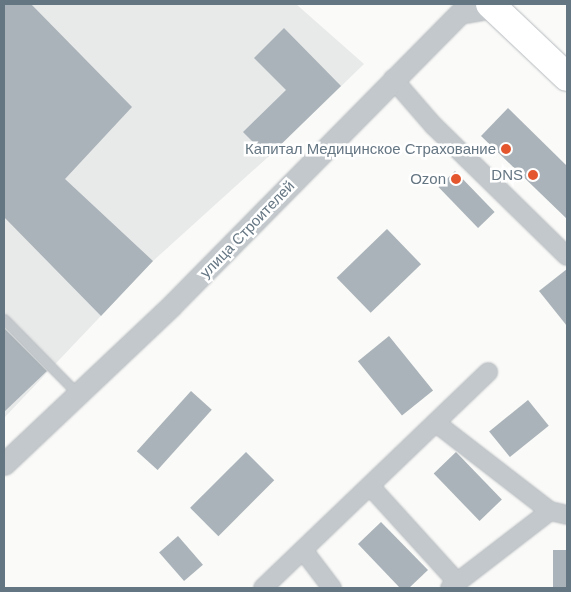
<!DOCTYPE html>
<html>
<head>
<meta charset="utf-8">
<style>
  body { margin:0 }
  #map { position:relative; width:571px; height:592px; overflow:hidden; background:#fafaf8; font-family:Helvetica,sans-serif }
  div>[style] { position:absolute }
  .built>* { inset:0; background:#e8e9e9 }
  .building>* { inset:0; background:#aab3b9; transform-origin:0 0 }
  .roads { filter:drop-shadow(0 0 1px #b5babe) drop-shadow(0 0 1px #b5babe) }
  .service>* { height:9px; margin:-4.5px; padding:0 4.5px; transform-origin:4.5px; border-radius:4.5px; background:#c3c8cc }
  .minor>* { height:18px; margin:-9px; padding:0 9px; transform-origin:9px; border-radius:9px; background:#c3c8cc }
  .tertiary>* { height:21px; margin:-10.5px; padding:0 10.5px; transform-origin:10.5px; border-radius:10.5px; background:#c3c8cc }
  .primary>* { height:28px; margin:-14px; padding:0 14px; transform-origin:14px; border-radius:14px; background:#fff }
  .dots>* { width:14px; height:14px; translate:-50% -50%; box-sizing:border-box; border:2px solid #fff; border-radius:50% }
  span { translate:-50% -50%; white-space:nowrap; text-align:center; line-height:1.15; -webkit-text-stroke:5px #fff; paint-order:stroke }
  .poi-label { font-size:15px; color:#657683 }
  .right { translate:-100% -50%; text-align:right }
  .street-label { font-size:15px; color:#657683 }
  .frame { position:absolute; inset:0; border:5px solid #657683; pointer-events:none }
</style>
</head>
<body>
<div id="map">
  <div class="built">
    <div style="clip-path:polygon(4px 4px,296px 4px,364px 64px,268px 157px,153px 261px,4px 418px)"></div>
  </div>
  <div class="building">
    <div style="clip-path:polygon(4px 4px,31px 4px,132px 107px,65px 179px,153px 261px,101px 316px,4px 217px)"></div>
    <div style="clip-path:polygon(284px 28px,341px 86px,268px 157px,243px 132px,286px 90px,254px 58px)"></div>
    <div style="clip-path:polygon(508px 108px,567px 166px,567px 219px,481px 136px)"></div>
    <div style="left:455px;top:171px;width:57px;height:23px;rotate:46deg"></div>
    <div style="left:387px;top:229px;width:49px;height:70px;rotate:46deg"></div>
    <div style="clip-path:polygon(567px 269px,567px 326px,539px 291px)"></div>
    <div style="clip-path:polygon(4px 328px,47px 371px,4px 412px)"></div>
    <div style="left:389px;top:336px;width:70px;height:40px;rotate:51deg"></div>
    <div style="left:191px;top:391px;width:28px;height:81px;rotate:42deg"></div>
    <div style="left:528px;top:400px;width:33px;height:50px;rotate:51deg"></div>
    <div style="left:246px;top:452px;width:40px;height:79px;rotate:45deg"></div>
    <div style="left:456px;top:452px;width:66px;height:31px;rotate:46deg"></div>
    <div style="clip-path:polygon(381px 522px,428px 570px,409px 588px,400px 588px,358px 544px)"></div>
    <div style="left:178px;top:536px;width:38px;height:25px;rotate:49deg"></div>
    <div style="left:553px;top:550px;width:14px;height:38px"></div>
  </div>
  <div class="roads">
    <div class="service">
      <div style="left:4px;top:319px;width:104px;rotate:45.4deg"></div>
    </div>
    <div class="minor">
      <div style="left:393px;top:79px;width:61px;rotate:49deg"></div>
      <div style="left:433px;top:125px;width:187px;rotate:44.4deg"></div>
      <div style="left:436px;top:423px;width:144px;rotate:37.7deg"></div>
      <div style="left:550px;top:511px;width:17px;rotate:13deg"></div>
      <div style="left:370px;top:486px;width:130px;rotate:47.8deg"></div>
      <div style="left:303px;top:550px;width:48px;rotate:52.7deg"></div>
      <div style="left:263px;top:588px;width:312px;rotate:-43.8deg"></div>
      <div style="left:450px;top:588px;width:126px;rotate:-37.6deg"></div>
    </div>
    <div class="tertiary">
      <div style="left:4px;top:464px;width:231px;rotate:-43.4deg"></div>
      <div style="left:172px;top:305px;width:410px;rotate:-45.4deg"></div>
      <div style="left:460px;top:13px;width:35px;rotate:-10deg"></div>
    </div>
    <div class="primary">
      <div style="left:490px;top:4px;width:106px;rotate:43.5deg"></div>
    </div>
  </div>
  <div class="dots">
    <div style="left:506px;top:149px;background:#e4572e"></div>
    <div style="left:533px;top:175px;background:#e4572e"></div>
    <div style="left:456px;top:179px;background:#e4572e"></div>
  </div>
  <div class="poi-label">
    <span class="right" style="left:496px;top:149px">Капитал Медицинское Страхование</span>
    <span class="right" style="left:523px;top:175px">DNS</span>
    <span class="right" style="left:446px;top:179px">Ozon</span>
  </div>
  <div class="street-label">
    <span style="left:247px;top:229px;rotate:-46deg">улица Строителей</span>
  </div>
  <div class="frame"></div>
</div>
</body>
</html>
